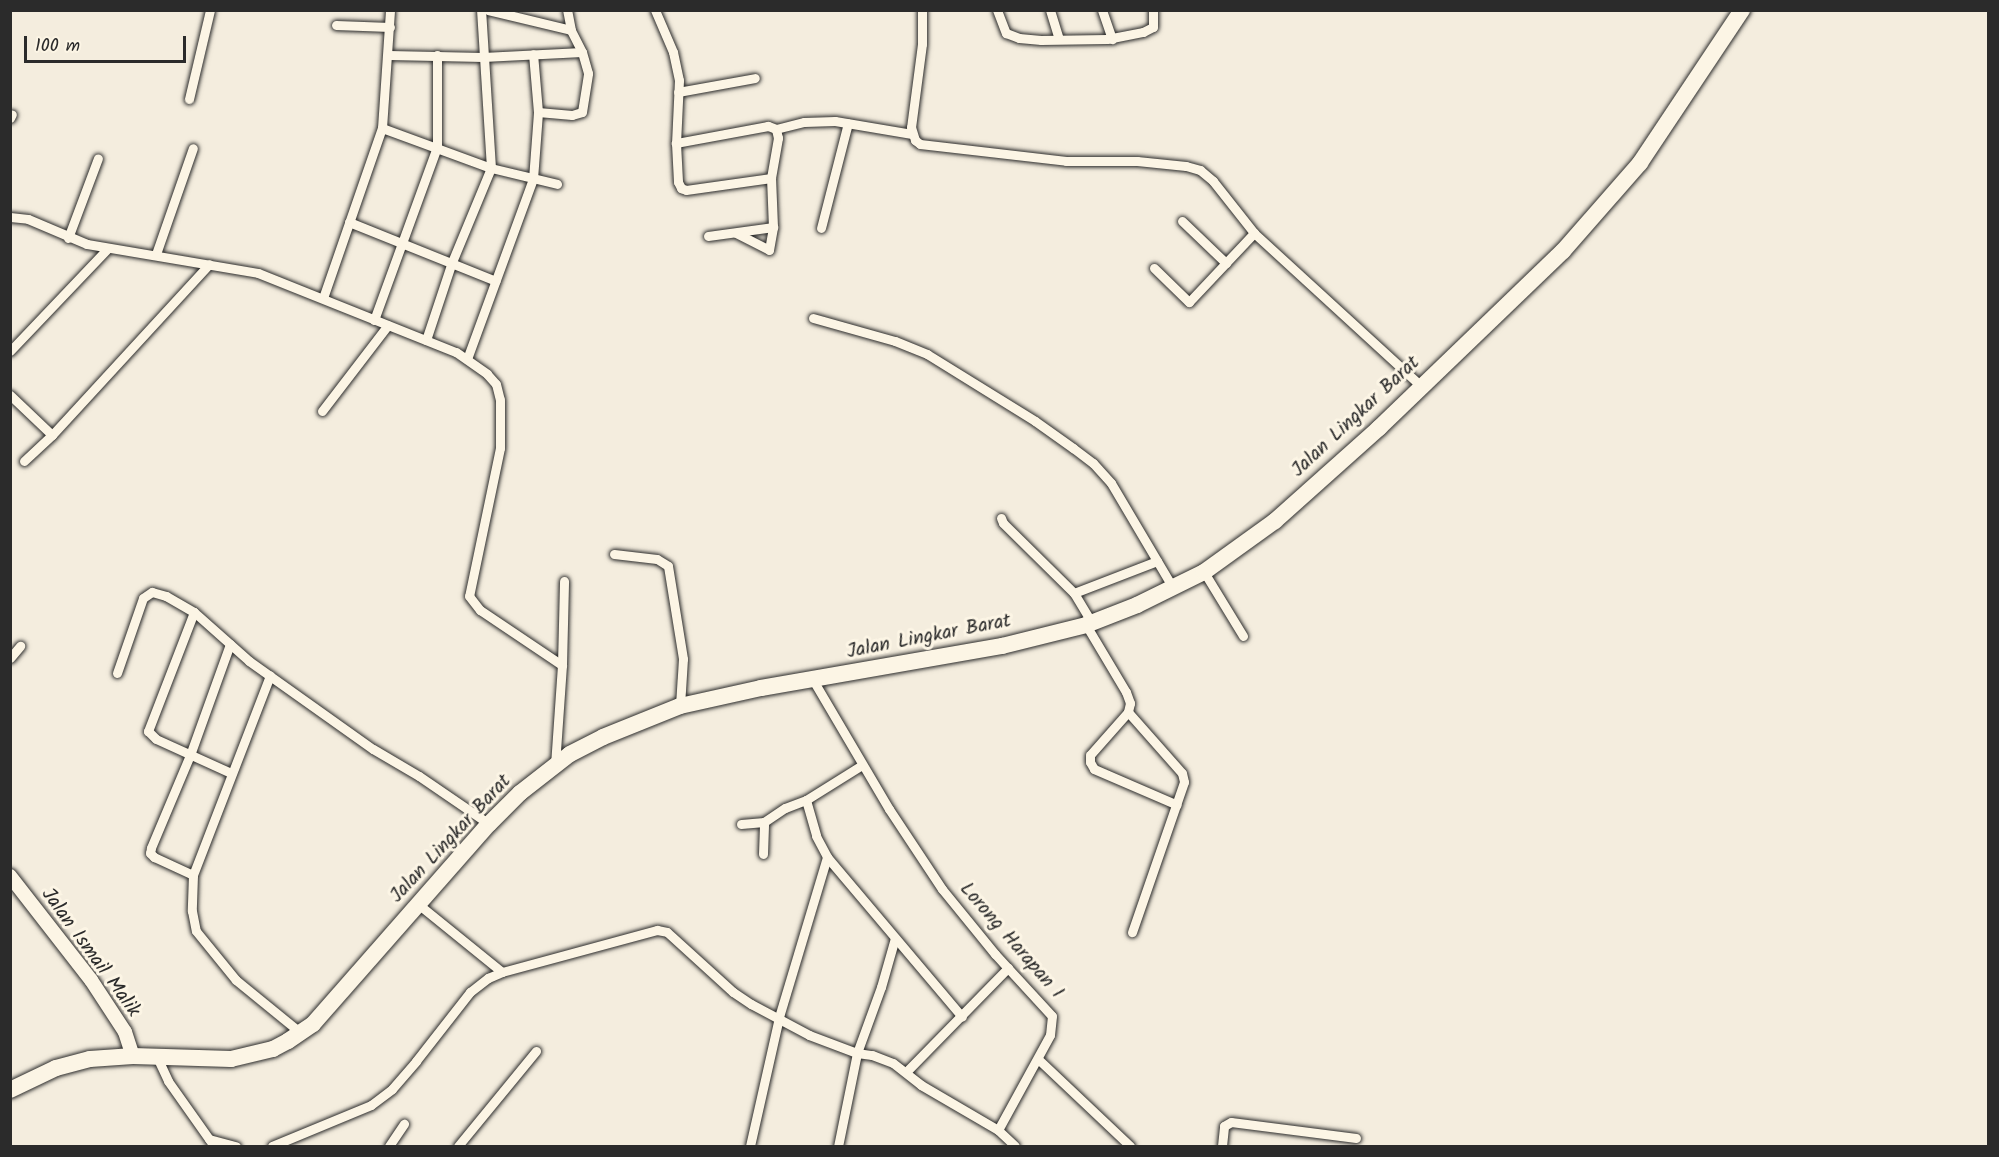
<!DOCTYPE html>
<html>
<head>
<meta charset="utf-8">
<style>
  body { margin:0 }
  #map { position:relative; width:1999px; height:1157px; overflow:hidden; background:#f4edde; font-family:Kalam,sans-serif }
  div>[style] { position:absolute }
  .roads { filter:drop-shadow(0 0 2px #2b2b2b) drop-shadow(0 0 2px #2b2b2b) }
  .minor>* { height:9px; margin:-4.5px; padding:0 4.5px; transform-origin:4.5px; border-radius:4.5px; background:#fcf5e5 }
  .secondary>* { height:14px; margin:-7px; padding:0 7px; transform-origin:7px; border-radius:7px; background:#fcf5e5 }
  .trunk>* { height:16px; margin:-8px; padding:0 8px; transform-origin:8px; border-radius:8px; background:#fcf5e5 }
  span { translate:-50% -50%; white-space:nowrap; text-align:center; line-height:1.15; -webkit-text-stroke:6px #fcf5e5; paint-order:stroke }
  .street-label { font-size:20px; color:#2b2b2b }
  .frame { position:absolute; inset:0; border:12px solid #2b2b2b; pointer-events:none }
  .scale { position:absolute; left:24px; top:36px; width:162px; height:27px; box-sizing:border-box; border:3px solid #2b2b2b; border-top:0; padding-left:8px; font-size:18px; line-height:21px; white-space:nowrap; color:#2b2b2b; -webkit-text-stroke:4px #fcf5e5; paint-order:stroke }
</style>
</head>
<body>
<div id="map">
  <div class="roads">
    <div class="minor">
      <div style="left:488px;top:10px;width:85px;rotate:13.5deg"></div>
      <div style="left:655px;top:10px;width:46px;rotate:66.8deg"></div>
      <div style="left:673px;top:52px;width:29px;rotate:78deg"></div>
      <div style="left:679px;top:80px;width:63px;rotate:92.7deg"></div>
      <div style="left:676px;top:143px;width:39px;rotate:87deg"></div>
      <div style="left:678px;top:182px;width:7px;rotate:63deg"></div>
      <div style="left:681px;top:188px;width:5px;rotate:22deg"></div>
      <div style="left:686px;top:190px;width:86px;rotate:-8deg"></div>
      <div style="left:771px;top:178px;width:41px;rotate:-80.1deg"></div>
      <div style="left:778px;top:138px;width:9px;rotate:-103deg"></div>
      <div style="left:776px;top:129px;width:9px;rotate:-159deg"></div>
      <div style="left:768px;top:126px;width:94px;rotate:169.5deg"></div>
      <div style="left:922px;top:10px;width:34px;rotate:90deg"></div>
      <div style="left:922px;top:44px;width:84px;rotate:97.5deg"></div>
      <div style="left:911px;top:127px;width:14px;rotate:73deg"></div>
      <div style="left:915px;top:140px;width:6px;rotate:39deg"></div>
      <div style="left:920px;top:144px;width:147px;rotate:6.6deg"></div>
      <div style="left:1066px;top:161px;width:71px"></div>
      <div style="left:1137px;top:161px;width:49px;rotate:5.8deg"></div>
      <div style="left:1186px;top:166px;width:15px;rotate:16deg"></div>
      <div style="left:1200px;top:170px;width:17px;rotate:40deg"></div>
      <div style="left:1213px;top:181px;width:66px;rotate:51.7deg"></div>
      <div style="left:1254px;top:233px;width:226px;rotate:42.5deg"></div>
      <div style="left:997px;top:10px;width:25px;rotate:69deg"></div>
      <div style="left:1006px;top:33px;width:14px;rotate:21deg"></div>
      <div style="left:1019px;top:38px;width:22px;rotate:5deg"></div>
      <div style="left:1041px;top:40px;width:66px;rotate:-0.9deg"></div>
      <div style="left:1107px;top:39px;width:37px;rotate:-11deg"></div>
      <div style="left:1143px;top:32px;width:11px;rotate:-27deg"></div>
      <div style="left:1153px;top:27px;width:17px;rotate:-90deg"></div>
      <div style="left:1050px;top:10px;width:30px;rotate:73deg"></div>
      <div style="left:1102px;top:10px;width:31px;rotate:71deg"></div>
      <div style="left:336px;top:25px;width:54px;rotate:2.1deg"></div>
      <div style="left:389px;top:55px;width:94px;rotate:1.2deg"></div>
      <div style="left:483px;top:57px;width:99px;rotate:-2.9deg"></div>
      <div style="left:582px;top:52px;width:25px;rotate:-117deg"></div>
      <div style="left:571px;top:30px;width:20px;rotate:-101deg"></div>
      <div style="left:678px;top:92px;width:78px;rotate:-10.3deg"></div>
      <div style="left:189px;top:99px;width:91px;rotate:-76.7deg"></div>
      <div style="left:538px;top:112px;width:34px;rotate:5deg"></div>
      <div style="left:572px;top:115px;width:10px;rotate:-17deg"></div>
      <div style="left:582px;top:112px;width:39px;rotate:-81deg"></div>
      <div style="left:588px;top:73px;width:22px;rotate:-106deg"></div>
      <div style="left:10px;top:118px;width:4px;rotate:-63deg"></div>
      <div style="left:382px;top:128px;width:116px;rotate:20.2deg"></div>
      <div style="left:491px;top:168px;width:68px;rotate:13.6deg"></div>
      <div style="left:776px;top:129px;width:29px;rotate:-14deg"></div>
      <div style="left:804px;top:122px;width:31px;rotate:-2deg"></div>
      <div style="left:835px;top:121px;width:78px;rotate:9.6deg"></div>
      <div style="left:10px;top:217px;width:18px;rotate:6deg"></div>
      <div style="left:28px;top:219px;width:64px;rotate:23deg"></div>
      <div style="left:87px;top:244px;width:173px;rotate:9.6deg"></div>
      <div style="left:258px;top:273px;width:213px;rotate:21.8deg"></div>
      <div style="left:456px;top:352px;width:38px;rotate:35deg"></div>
      <div style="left:487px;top:374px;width:13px;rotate:48deg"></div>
      <div style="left:496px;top:384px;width:16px;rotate:76deg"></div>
      <div style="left:500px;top:400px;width:48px;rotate:90deg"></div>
      <div style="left:500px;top:448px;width:151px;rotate:101.8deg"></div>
      <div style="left:469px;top:596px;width:18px;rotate:52deg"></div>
      <div style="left:480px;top:610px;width:99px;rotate:33.9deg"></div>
      <div style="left:562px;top:665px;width:100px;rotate:94deg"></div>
      <div style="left:1182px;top:221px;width:61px;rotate:43.7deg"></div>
      <div style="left:349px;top:222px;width:158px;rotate:21.9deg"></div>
      <div style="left:821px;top:228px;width:108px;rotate:-75.6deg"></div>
      <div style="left:736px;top:233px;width:37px;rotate:27deg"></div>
      <div style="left:769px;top:250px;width:23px;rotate:-80deg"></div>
      <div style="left:708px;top:236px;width:66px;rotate:-7.9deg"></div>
      <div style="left:773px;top:227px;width:49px;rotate:-92.3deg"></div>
      <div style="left:68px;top:238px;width:85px;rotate:-69.4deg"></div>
      <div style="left:156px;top:254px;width:112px;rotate:-70.8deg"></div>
      <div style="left:1154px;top:268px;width:49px;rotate:44.2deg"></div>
      <div style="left:1189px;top:302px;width:95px;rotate:-46.7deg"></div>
      <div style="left:323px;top:298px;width:180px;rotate:-70.9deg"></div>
      <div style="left:382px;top:128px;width:118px;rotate:-86.1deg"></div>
      <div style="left:813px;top:318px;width:85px;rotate:15.7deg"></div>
      <div style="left:895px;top:341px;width:35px;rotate:22deg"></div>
      <div style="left:927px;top:354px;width:127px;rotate:31.8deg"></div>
      <div style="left:1035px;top:421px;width:47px;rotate:35.4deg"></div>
      <div style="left:1073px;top:448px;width:25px;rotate:37deg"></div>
      <div style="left:1093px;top:463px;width:27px;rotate:48deg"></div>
      <div style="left:1111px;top:483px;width:122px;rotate:59.4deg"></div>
      <div style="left:374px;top:320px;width:184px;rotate:-70deg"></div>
      <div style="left:437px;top:147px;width:92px;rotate:-90deg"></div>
      <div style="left:426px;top:340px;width:82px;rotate:-71.6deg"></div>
      <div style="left:452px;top:262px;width:102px;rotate:-67.5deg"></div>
      <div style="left:491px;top:168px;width:158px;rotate:-93.6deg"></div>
      <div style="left:10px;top:351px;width:142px;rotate:-46.4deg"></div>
      <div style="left:467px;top:359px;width:192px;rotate:-69.9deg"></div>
      <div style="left:533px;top:179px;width:67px;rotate:-85.7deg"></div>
      <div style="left:538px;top:112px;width:58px;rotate:-94.9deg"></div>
      <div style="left:10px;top:395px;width:58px;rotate:43.6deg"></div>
      <div style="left:52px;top:435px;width:232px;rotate:-47.4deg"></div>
      <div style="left:322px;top:411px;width:108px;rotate:-52.5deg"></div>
      <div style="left:24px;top:461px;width:38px;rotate:-43deg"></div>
      <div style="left:1001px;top:518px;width:5px;rotate:68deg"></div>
      <div style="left:1003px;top:523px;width:100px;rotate:44.6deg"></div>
      <div style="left:614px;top:554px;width:43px;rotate:6.6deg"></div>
      <div style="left:657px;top:559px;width:13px;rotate:32deg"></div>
      <div style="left:668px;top:566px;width:94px;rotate:80.8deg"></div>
      <div style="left:683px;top:659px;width:47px;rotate:93.7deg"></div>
      <div style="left:1204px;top:572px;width:75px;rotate:58.6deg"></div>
      <div style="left:194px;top:612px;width:128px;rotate:111.1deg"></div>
      <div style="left:148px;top:731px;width:11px;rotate:45deg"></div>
      <div style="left:156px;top:739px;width:82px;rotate:24.4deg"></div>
      <div style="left:1092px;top:623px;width:35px;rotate:-121deg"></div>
      <div style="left:1074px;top:593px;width:89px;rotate:-21.1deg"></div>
      <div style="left:1086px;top:625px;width:78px;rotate:59.2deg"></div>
      <div style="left:1126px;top:692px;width:12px;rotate:70deg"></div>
      <div style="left:1130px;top:703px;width:9px;rotate:103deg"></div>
      <div style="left:1128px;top:712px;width:81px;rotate:48.5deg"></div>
      <div style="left:1182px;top:773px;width:9px;rotate:77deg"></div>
      <div style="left:1184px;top:782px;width:159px;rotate:109.1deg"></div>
      <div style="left:230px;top:644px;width:118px;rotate:109.8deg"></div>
      <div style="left:190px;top:755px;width:101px;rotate:112.8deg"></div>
      <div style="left:151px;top:848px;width:5px;rotate:101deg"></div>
      <div style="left:150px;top:853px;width:6px;rotate:45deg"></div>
      <div style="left:154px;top:857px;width:43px;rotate:24.8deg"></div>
      <div style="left:193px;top:875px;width:214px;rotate:-68.9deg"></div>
      <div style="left:10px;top:658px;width:16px;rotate:-50deg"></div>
      <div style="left:562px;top:665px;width:84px;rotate:-88.6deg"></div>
      <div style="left:117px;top:673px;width:79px;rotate:-70.9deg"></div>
      <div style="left:143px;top:598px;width:11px;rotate:-34deg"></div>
      <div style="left:152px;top:592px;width:15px;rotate:16deg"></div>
      <div style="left:166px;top:596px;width:32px;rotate:30deg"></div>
      <div style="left:194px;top:612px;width:74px;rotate:41.7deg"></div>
      <div style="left:249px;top:661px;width:152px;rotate:35.4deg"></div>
      <div style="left:373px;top:749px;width:53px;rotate:30.4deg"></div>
      <div style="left:419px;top:776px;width:85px;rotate:34.4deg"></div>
      <div style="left:813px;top:680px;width:150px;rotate:59.5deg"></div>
      <div style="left:889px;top:809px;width:96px;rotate:56.5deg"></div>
      <div style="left:942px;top:889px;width:84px;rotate:50.8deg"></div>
      <div style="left:995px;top:954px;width:84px;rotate:47.4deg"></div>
      <div style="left:1052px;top:1016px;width:19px;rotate:96deg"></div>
      <div style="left:1050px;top:1035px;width:108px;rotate:118.7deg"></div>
      <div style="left:998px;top:1130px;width:23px;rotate:43deg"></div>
      <div style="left:1128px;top:712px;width:57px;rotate:131.5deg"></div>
      <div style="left:1090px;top:755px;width:7px;rotate:90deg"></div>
      <div style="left:1090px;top:762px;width:8px;rotate:60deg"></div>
      <div style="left:1094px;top:769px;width:90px;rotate:23.4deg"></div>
      <div style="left:806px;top:800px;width:37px;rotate:74deg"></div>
      <div style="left:816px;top:836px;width:24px;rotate:62deg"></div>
      <div style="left:827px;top:857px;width:209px;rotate:49.8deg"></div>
      <div style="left:741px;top:824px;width:23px;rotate:-5deg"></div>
      <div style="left:764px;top:822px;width:25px;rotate:-34deg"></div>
      <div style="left:785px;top:808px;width:22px;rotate:-21deg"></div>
      <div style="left:806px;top:800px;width:66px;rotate:-32deg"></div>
      <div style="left:763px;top:854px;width:32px;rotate:-88deg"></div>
      <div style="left:193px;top:875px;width:36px;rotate:92deg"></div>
      <div style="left:192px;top:911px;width:20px;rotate:79deg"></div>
      <div style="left:196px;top:931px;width:63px;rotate:50.8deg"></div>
      <div style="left:236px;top:980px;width:84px;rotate:39.2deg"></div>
      <div style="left:418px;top:904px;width:108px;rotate:39deg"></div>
      <div style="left:502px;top:972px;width:161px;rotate:-15.2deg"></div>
      <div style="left:657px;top:930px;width:10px;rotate:11deg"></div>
      <div style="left:667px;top:932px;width:89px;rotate:42.3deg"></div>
      <div style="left:733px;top:992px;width:22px;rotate:34deg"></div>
      <div style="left:751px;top:1004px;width:66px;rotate:28.1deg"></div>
      <div style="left:809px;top:1035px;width:51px;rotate:20.6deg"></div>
      <div style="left:857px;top:1053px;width:95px;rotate:101.5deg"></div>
      <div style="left:895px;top:938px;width:51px;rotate:105.9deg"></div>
      <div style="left:881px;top:987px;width:70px;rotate:110deg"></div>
      <div style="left:857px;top:1053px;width:15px;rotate:8deg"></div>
      <div style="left:872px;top:1055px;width:22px;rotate:21deg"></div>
      <div style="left:893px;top:1063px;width:36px;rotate:38deg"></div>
      <div style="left:921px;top:1085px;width:89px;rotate:30.3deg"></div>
      <div style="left:157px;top:1057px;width:26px;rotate:65deg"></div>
      <div style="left:168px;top:1081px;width:80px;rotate:54.7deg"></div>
      <div style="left:1038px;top:1059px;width:127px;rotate:43.4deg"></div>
      <div style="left:906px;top:1072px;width:146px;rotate:-45.6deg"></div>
      <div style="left:209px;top:1139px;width:28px;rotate:15deg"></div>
      <div style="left:272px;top:1146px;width:107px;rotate:-22.5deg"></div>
      <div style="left:371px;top:1105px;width:26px;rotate:-37deg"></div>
      <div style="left:392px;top:1089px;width:37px;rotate:-49deg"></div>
      <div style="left:416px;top:1061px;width:88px;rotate:-52deg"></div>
      <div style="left:470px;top:992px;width:23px;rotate:-38deg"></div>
      <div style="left:488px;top:978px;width:15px;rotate:-23deg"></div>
      <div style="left:389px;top:1146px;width:27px;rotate:-56deg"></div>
      <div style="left:458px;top:1146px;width:123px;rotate:-50.6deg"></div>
      <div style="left:750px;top:1146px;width:132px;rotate:-77.3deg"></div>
      <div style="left:779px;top:1017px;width:167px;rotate:-73.3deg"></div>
      <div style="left:1222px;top:1146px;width:20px;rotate:-84deg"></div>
      <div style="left:1224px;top:1126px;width:8px;rotate:-30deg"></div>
      <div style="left:1231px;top:1122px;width:126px;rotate:7.3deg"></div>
    </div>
    <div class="secondary">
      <div style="left:10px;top:876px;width:132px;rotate:52.1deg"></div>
      <div style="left:91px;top:980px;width:62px;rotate:56.8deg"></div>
      <div style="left:125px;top:1032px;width:25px;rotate:72deg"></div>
    </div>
    <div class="trunk">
      <div style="left:10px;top:1090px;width:51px;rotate:-25.6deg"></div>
      <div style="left:56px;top:1068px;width:35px;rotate:-15deg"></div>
      <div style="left:90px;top:1059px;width:43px;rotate:-4deg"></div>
      <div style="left:133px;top:1056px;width:98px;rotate:1.8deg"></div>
      <div style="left:231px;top:1059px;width:43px;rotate:-13.4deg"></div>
      <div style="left:273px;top:1049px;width:17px;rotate:-28deg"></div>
      <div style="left:288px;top:1041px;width:30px;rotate:-34deg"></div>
      <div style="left:313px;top:1024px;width:266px;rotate:-48.7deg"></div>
      <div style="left:489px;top:824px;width:44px;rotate:-45deg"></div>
      <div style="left:520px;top:793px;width:63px;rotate:-38deg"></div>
      <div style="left:570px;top:754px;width:37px;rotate:-27deg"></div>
      <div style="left:603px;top:737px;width:83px;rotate:-21.9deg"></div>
      <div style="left:680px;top:706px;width:83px;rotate:-12.5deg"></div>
      <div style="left:761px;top:688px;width:245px;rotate:-9.9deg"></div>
      <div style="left:1002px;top:646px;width:87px;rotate:-14deg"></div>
      <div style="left:1086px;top:625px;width:55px;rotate:-21.4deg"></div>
      <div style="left:1137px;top:605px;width:75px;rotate:-26.2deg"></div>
      <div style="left:1204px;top:572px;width:87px;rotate:-35.7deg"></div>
      <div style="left:1275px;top:521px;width:140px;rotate:-41.8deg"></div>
      <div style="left:1379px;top:428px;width:255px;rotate:-43.9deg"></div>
      <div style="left:1563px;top:251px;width:117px;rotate:-48.8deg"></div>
      <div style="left:1640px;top:163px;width:184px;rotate:-56.3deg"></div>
    </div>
  </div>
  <div class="street-label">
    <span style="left:1356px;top:417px;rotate:-43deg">Jalan Lingkar Barat</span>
    <span style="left:929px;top:637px;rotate:-11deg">Jalan Lingkar Barat</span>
    <span style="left:451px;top:839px;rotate:-47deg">Jalan Lingkar Barat</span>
    <span style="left:1011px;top:941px;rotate:49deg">Lorong Harapan I</span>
    <span style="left:90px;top:953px;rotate:54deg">Jalan Ismail Malik</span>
  </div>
  <div class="frame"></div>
  <div class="scale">100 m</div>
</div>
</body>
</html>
